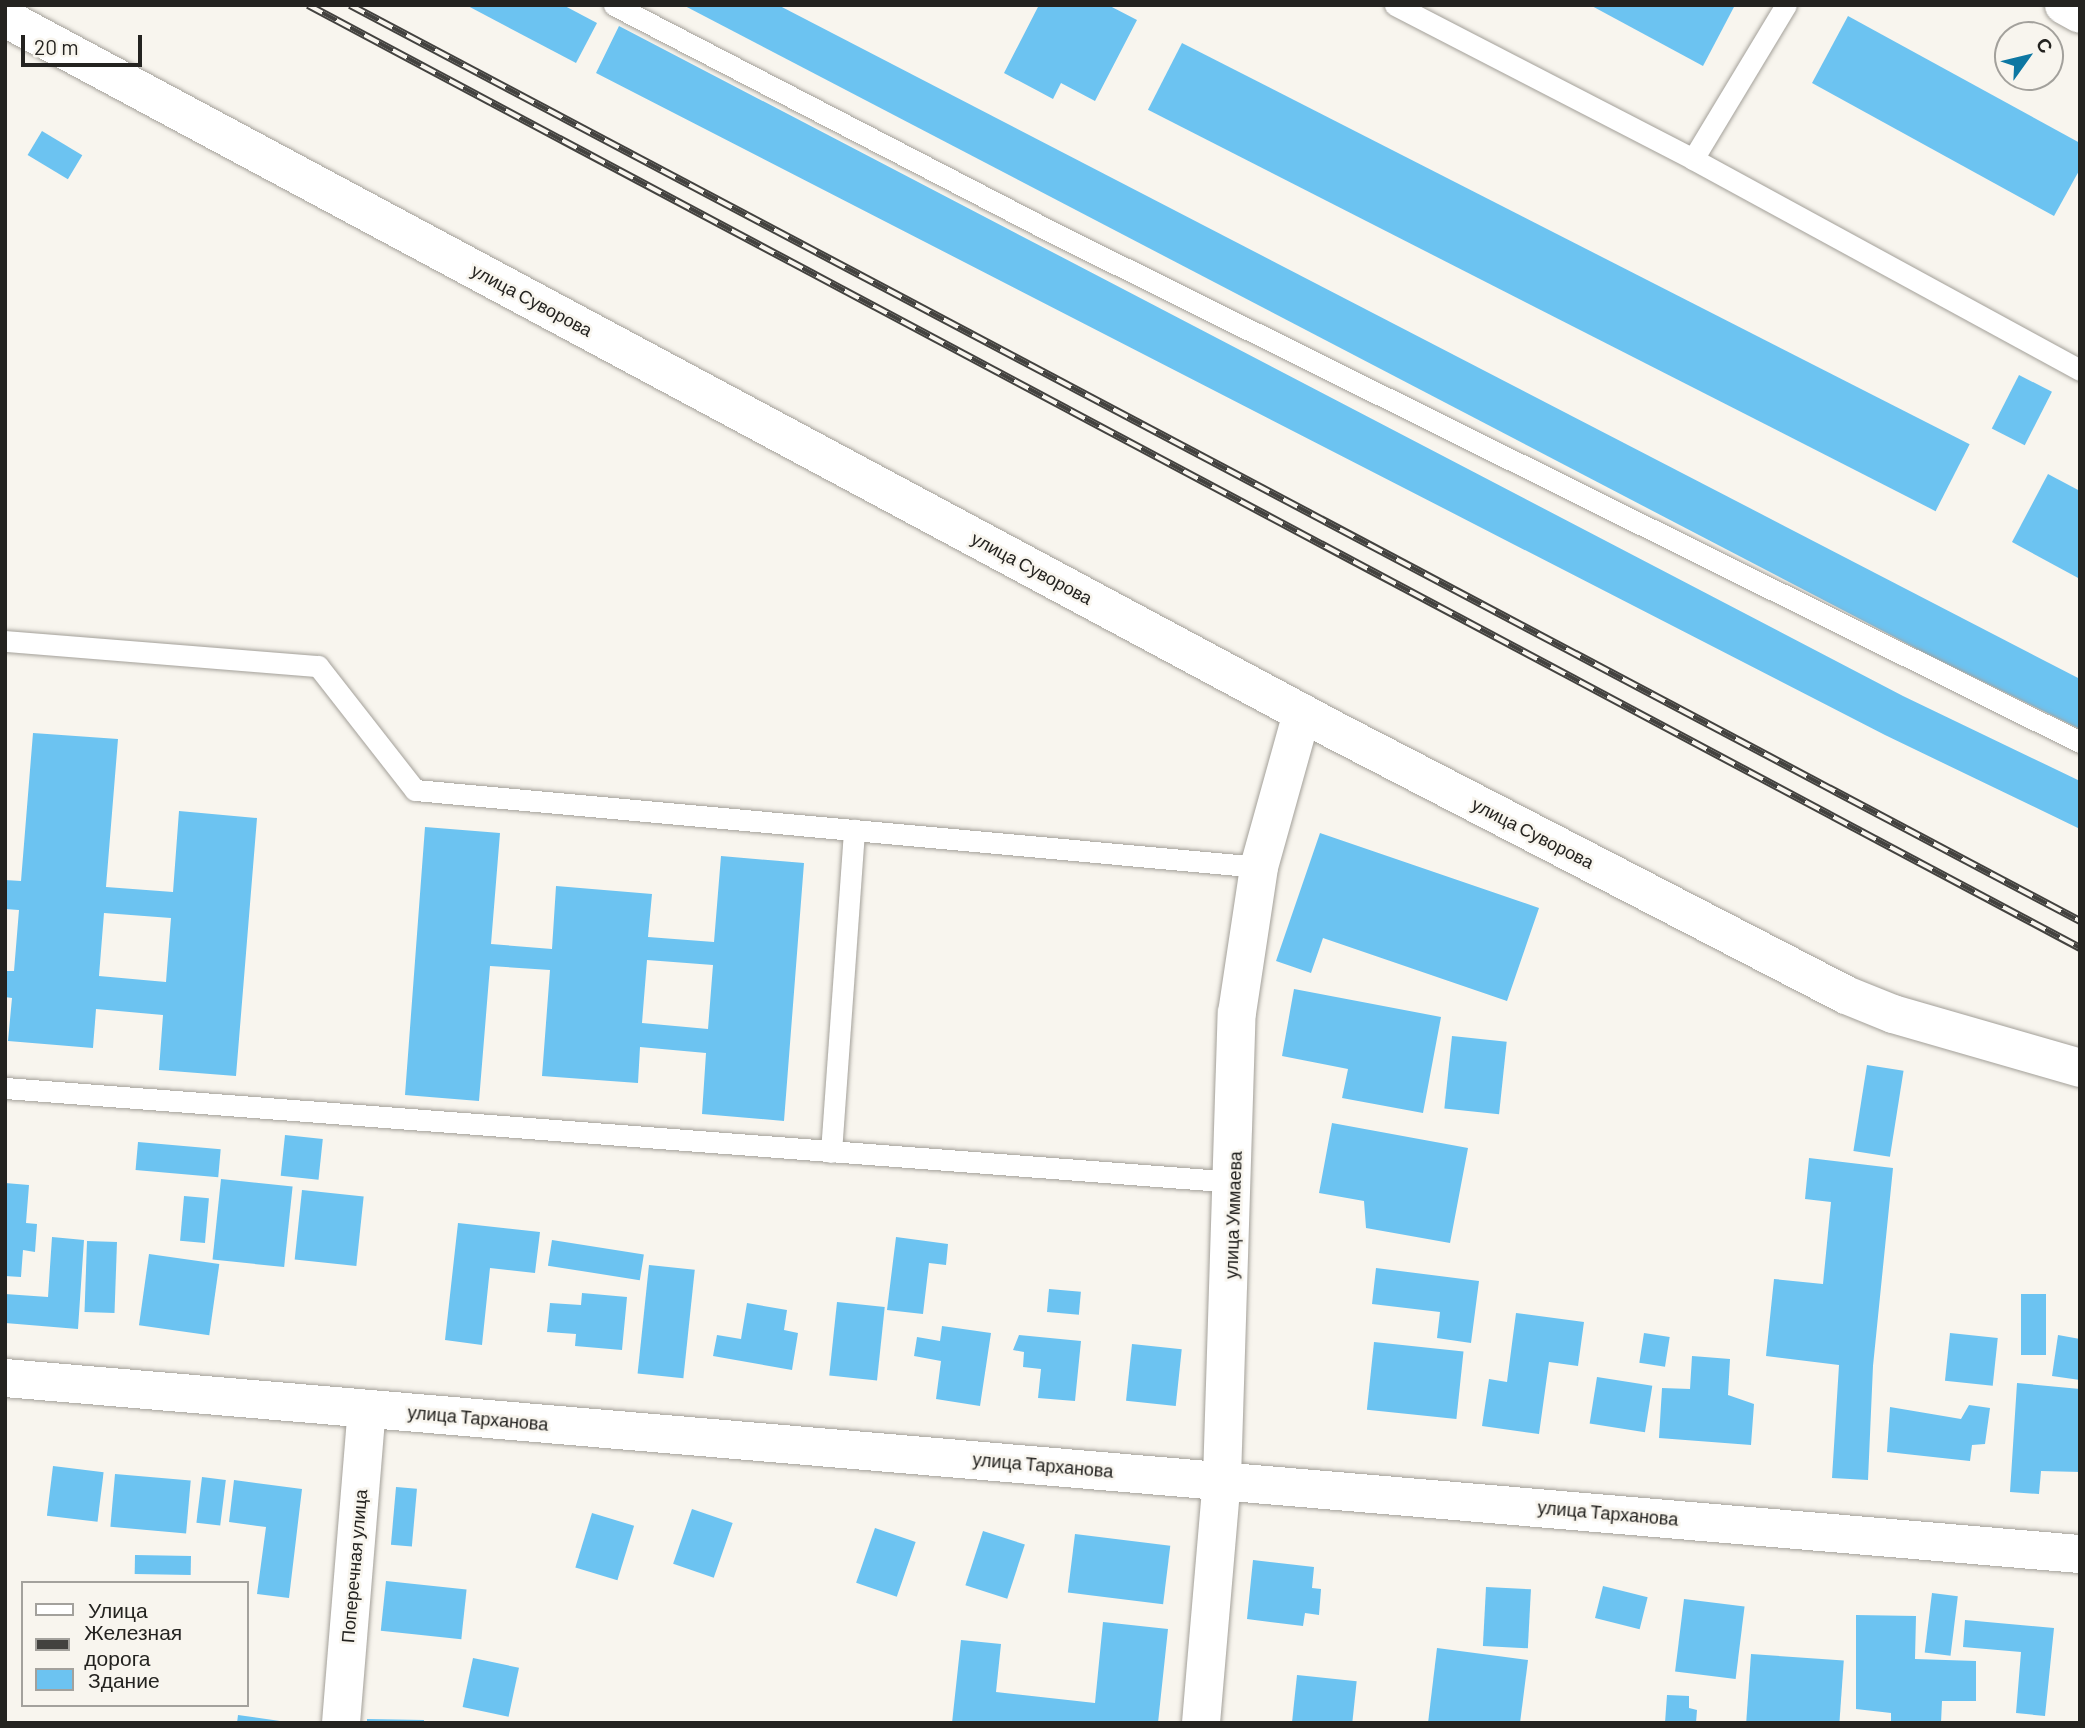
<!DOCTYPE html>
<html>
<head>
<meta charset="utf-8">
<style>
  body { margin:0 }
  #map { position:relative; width:2085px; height:1728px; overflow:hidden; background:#f8f5ee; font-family:Barlow,sans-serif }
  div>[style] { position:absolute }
  .building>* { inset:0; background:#6cc3f1; transform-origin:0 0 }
  .roads { filter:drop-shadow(0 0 2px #a3a099) drop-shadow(0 0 2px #a3a099) }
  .lane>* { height:21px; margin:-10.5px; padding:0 10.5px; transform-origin:10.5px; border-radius:10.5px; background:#fff }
  .street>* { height:38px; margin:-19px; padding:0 19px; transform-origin:19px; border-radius:19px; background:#fff }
  .secondary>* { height:38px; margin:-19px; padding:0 19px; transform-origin:19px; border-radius:19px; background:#fff }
  .rail>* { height:8px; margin-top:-4px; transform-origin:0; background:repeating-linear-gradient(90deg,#f8f5ee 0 16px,#43423f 0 32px); box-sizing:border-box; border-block:2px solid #43423f }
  span { translate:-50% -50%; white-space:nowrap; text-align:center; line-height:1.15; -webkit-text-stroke:5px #f8f5ee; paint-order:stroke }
  .street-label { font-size:18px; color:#242320 }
  .frame { position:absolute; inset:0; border:7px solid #242320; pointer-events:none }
  .legend { position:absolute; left:21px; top:1581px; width:228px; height:126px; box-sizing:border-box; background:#f8f5ee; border:2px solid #a3a19c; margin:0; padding:9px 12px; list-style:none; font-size:21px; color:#242320 }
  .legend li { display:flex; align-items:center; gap:14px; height:35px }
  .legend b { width:35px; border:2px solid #a3a19c }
  .north { position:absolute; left:1994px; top:21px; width:70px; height:70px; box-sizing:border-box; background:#f8f5ee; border:2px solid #a3a19c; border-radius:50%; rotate:56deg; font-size:19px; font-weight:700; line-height:28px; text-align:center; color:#242320 }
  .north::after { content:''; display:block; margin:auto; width:24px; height:32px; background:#0d77a2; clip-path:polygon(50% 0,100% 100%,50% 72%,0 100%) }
  .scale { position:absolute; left:21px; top:35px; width:121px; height:32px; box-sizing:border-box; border:4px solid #242320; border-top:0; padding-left:9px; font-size:21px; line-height:24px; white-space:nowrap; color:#242320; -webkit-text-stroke:5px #f8f5ee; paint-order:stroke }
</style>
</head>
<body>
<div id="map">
  <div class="building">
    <div style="clip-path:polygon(466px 5px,563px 5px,597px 23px,576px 63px)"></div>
    <div style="clip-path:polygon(683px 5px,778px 5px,2080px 679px,2080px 729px,1925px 653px)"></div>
    <div style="clip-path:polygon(1039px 5px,1108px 5px,1137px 20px,1095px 101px,1061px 83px,1053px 99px,1004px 73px)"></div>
    <div style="clip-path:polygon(1590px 5px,1735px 5px,1703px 66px)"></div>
    <div style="clip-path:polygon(1848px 16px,2080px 143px,2080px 169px,2054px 216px,1812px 83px)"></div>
    <div style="clip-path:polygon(619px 26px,1903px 696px,2080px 781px,2080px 829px,1885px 735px,596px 73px)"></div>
    <div style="left:1182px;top:43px;width:884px;height:75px;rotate:27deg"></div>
    <div style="left:42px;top:131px;width:47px;height:28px;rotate:31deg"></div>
    <div style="left:2019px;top:375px;width:37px;height:60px;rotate:27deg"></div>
    <div style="clip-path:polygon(2048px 474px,2080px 491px,2080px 579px,2012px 542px)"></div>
    <div style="clip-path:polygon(evenodd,33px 733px,118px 739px,106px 887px,173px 892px,179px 811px,257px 818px,236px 1076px,159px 1070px,163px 1015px,96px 1009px,93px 1048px,8px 1041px,12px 998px,5px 997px,5px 971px,14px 971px,19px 910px,5px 909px,5px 880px,21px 881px,33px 733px,104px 913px,171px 918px,166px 982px,99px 976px,104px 913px)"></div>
    <div style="clip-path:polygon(evenodd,425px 827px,500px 833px,491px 944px,552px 949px,556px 886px,652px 894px,648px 937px,714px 942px,721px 856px,804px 863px,784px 1121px,702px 1114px,706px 1053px,640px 1047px,638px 1083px,542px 1076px,550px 970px,490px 966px,479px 1101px,405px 1095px,425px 827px,647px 960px,713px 965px,708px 1029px,642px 1023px,647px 960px)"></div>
    <div style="clip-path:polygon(1320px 833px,1539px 908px,1507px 1001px,1323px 938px,1311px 973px,1276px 961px)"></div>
    <div style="clip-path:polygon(1294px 989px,1441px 1017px,1423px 1113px,1342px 1098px,1348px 1069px,1282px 1056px)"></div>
    <div style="left:1452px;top:1036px;width:55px;height:73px;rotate:6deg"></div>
    <div style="left:1867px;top:1065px;width:37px;height:87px;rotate:9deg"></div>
    <div style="clip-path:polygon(1332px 1123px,1468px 1148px,1450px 1243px,1366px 1228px,1364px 1201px,1319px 1193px)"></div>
    <div style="left:285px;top:1135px;width:38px;height:41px;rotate:6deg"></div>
    <div style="left:138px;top:1142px;width:83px;height:28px;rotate:5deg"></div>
    <div style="clip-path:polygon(1809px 1158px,1893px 1168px,1873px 1366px,1868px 1480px,1832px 1478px,1839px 1365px,1766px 1356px,1774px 1279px,1823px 1284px,1831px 1202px,1805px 1199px)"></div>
    <div style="left:221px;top:1179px;width:72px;height:81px;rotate:6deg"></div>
    <div style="clip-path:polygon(5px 1183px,29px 1185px,26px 1223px,37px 1224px,35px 1252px,23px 1250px,21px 1277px,5px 1276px)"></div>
    <div style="left:302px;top:1190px;width:62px;height:70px;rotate:6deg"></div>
    <div style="left:184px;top:1196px;width:25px;height:45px;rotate:5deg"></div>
    <div style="clip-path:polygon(458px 1223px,540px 1232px,535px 1273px,490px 1268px,482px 1345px,445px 1340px)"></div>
    <div style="clip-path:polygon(52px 1237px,84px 1240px,78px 1329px,5px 1323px,5px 1294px,48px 1297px)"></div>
    <div style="clip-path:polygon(896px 1237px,948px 1244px,946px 1265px,929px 1263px,923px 1314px,887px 1310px)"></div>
    <div style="left:552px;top:1240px;width:93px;height:26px;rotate:9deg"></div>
    <div style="left:87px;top:1241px;width:30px;height:71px;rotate:2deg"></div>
    <div style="left:149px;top:1254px;width:71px;height:72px;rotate:8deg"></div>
    <div style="left:649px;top:1265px;width:46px;height:109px;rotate:6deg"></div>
    <div style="clip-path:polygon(1376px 1268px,1479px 1281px,1471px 1343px,1437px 1338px,1440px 1312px,1372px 1304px)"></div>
    <div style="left:1049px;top:1289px;width:32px;height:23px;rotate:5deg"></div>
    <div style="clip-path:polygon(582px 1293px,627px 1297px,622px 1350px,575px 1346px,576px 1334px,547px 1332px,550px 1303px,581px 1305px)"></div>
    <div style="left:2021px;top:1294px;width:25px;height:61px"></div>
    <div style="left:837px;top:1302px;width:48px;height:74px;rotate:6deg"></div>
    <div style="clip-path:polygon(747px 1303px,787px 1310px,784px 1330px,798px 1333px,792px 1370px,713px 1356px,717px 1335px,741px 1339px)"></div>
    <div style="clip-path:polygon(1516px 1313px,1584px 1322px,1578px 1366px,1549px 1362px,1539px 1434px,1482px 1426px,1489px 1379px,1507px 1382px)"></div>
    <div style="clip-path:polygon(942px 1326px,991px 1333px,980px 1406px,936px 1399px,941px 1361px,914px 1356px,917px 1337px,940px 1341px)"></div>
    <div style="left:1644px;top:1333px;width:26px;height:30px;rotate:9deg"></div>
    <div style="left:1950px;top:1333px;width:48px;height:48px;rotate:6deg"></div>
    <div style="clip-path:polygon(1019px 1335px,1081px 1341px,1075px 1401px,1038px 1398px,1041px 1369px,1023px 1367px,1024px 1352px,1013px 1350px)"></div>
    <div style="clip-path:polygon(2058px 1335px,2080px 1339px,2080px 1380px,2052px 1376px)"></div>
    <div style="left:1374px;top:1342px;width:90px;height:68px;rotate:6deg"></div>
    <div style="left:1132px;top:1344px;width:50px;height:57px;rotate:6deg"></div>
    <div style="clip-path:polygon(1692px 1356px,1730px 1359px,1728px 1395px,1754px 1404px,1751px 1445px,1659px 1438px,1662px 1388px,1690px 1389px)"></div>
    <div style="left:1597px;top:1377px;width:56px;height:47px;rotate:9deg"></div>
    <div style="clip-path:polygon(2017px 1383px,2080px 1389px,2080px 1472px,2041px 1471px,2039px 1494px,2010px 1492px)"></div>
    <div style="clip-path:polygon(1969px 1405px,1990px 1408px,1985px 1444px,1972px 1445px,1970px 1461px,1887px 1452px,1890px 1407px,1961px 1419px)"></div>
    <div style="left:53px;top:1466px;width:51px;height:50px;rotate:7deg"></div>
    <div style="left:115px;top:1474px;width:76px;height:53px;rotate:5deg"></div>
    <div style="left:202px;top:1477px;width:24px;height:46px;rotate:7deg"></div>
    <div style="clip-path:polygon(234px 1480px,302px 1489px,289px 1598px,257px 1594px,266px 1527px,229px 1522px)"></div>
    <div style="left:396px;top:1487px;width:21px;height:58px;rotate:5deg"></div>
    <div style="left:692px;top:1509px;width:43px;height:58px;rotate:19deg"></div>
    <div style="left:592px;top:1513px;width:44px;height:57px;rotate:17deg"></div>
    <div style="left:875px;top:1528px;width:43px;height:58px;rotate:19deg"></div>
    <div style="left:983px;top:1531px;width:44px;height:57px;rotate:18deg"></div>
    <div style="left:1075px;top:1534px;width:96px;height:59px;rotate:7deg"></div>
    <div style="left:135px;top:1555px;width:56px;height:19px;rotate:1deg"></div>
    <div style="clip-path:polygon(1253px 1560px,1314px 1567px,1312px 1588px,1321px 1589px,1319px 1615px,1305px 1613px,1303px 1626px,1247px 1619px)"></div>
    <div style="left:386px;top:1581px;width:81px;height:50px;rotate:6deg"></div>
    <div style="left:1603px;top:1586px;width:46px;height:33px;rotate:14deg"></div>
    <div style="left:1486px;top:1587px;width:45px;height:59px;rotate:3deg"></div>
    <div style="left:1932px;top:1593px;width:26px;height:60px;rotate:7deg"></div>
    <div style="left:1684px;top:1599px;width:61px;height:73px;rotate:7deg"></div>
    <div style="clip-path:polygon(1856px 1615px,1916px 1616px,1915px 1659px,1976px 1661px,1976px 1701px,1942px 1701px,1941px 1723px,1891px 1723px,1891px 1713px,1856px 1709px)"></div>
    <div style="clip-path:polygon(1965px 1620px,2054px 1628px,2045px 1716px,2016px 1713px,2021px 1652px,1963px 1647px)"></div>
    <div style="clip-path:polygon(1103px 1622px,1168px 1629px,1158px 1723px,952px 1723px,961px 1640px,1001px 1644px,996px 1692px,1095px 1703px)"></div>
    <div style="clip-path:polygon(1437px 1648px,1528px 1660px,1520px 1723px,1428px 1723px)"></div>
    <div style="left:1751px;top:1654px;width:93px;height:69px;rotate:4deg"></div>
    <div style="left:473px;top:1658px;width:47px;height:50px;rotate:12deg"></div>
    <div style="left:1297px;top:1675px;width:60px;height:48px;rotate:6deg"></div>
    <div style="clip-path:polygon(1667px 1695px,1689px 1696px,1689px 1708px,1697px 1710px,1696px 1723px,1665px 1723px)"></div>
    <div style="clip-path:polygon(238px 1715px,280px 1721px,280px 1723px,237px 1723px)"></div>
    <div style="clip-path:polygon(367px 1719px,424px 1720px,424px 1723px,367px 1723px)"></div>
  </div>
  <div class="roads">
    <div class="lane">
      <div style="left:614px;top:5px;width:498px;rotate:27.4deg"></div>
      <div style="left:1056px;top:234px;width:1143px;rotate:26.39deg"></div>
      <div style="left:1395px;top:5px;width:335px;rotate:27.3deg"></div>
      <div style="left:1693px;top:159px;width:441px;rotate:28.6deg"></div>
      <div style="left:1693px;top:159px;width:180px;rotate:-58.9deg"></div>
      <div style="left:5px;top:641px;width:314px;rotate:4.6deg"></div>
      <div style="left:318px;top:666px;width:157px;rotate:52deg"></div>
      <div style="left:415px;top:790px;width:848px;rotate:5.21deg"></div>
      <div style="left:5px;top:1088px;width:1234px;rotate:4.37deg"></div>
      <div style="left:831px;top:1152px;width:323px;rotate:-85.9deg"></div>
    </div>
    <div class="street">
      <div style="left:5px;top:1378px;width:2082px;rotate:4.85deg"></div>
      <div style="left:341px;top:1723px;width:315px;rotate:-85.3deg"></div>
      <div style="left:1201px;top:1723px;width:245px;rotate:-85.1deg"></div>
      <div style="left:1222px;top:1479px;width:466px;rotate:-88.2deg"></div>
      <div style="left:1237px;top:1013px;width:148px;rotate:-81.4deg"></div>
      <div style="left:1259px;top:867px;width:160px;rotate:-74.4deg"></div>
    </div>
    <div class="secondary">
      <div style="left:2064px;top:5px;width:18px;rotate:29deg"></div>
      <div style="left:5px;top:18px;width:1505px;rotate:28.18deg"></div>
      <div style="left:1332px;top:729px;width:579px;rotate:27.36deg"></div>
      <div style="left:1846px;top:995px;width:51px;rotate:22deg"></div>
      <div style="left:1893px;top:1014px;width:195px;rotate:16.1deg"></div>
    </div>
  </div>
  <div class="rail">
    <div style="left:308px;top:5px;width:2007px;rotate:28.02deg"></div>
    <div style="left:350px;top:5px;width:1958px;rotate:27.9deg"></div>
  </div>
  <div class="street-label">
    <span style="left:532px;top:300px;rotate:28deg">улица Суворова</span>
    <span style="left:1032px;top:568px;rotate:28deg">улица Суворова</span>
    <span style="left:1533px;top:833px;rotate:27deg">улица Суворова</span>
    <span style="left:1233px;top:1215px;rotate:-88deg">улица Уммаева</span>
    <span style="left:478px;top:1418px;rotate:5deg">улица Тарханова</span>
    <span style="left:1043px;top:1465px;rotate:5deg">улица Тарханова</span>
    <span style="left:1608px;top:1513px;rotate:5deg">улица Тарханова</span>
    <span style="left:354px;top:1566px;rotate:-85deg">Поперечная улица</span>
  </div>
  <div class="frame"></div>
  <ul class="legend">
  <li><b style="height:9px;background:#fff"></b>Улица</li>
  <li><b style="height:9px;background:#43423f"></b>Железная дорога</li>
  <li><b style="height:19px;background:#6cc3f1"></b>Здание</li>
  </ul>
  <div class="north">С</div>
  <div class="scale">20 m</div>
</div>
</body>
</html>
